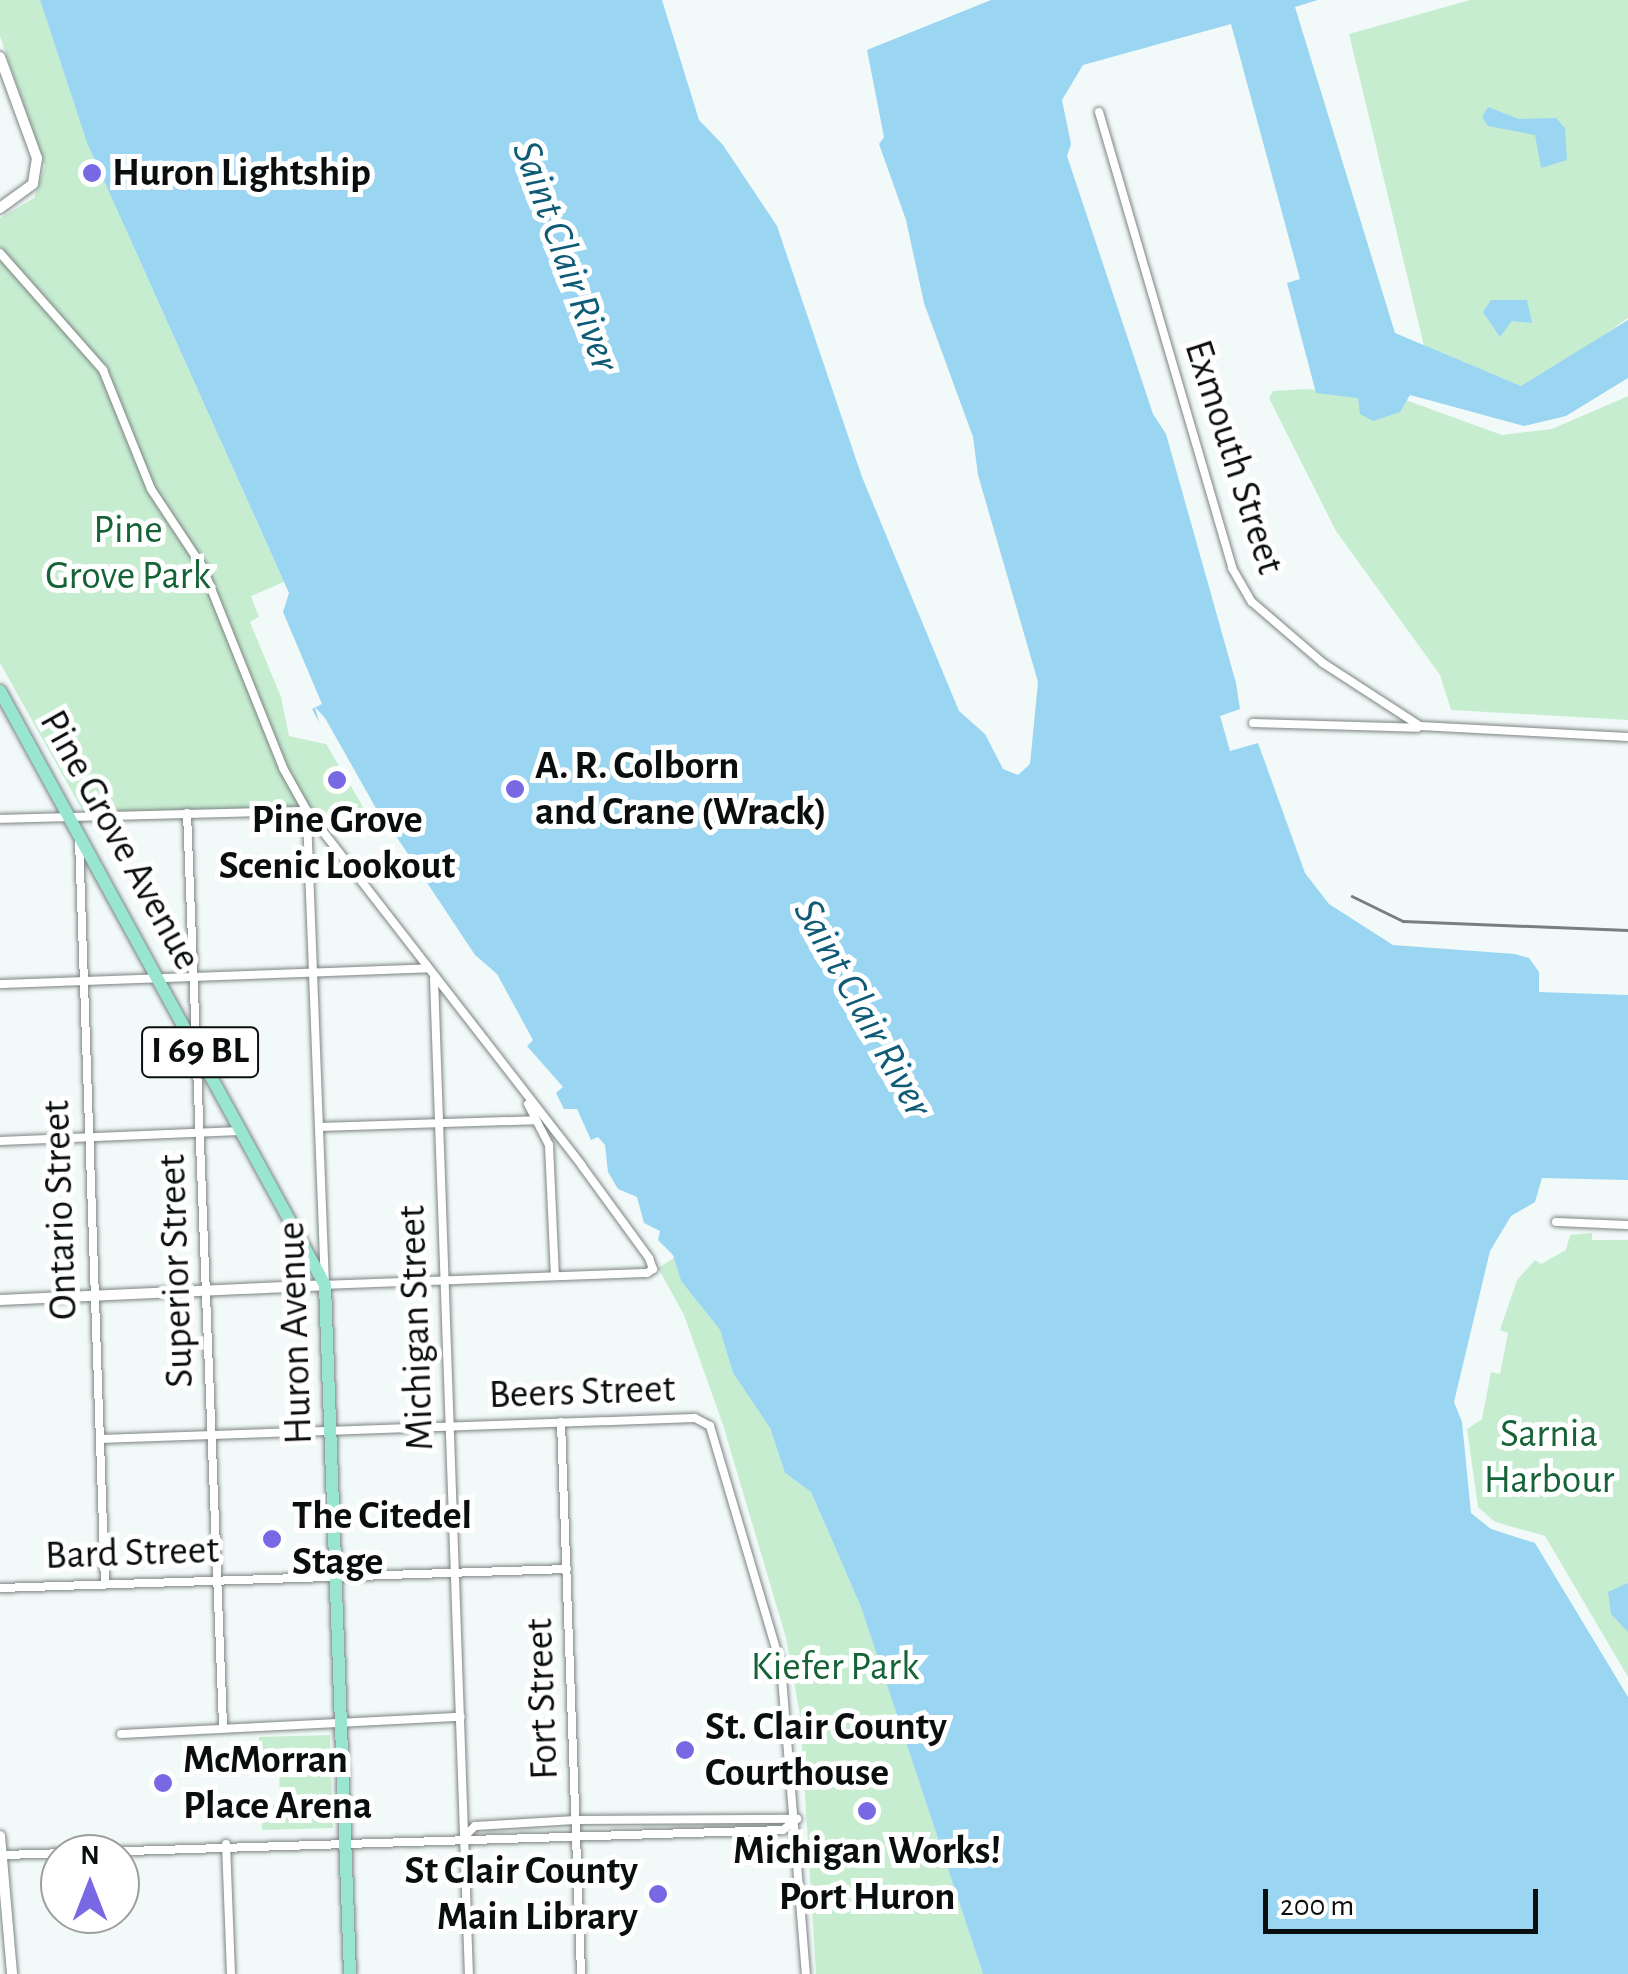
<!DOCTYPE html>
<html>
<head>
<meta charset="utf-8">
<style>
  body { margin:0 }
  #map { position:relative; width:1628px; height:1974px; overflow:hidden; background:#f2faf9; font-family:"Alegreya Sans",sans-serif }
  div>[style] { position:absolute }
  .green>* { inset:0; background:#c7edd1 }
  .water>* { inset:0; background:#9ad5f1 }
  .pier>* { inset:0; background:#f2faf9 }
  .roads { filter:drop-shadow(0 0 2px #7c8483) drop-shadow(0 0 2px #7c8483) }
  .minor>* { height:8px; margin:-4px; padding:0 4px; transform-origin:4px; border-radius:4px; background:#fff }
  .tertiary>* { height:10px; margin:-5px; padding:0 5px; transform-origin:5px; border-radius:5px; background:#fff }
  .primary>* { height:12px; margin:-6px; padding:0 6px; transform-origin:6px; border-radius:6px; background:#98e5d0 }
  .rail>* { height:2.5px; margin:-1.25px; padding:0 1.25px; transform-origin:1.25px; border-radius:1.25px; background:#787d7d }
  .dots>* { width:28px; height:28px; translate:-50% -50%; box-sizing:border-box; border:5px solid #fff; border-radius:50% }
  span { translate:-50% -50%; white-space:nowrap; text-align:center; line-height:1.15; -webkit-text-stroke:10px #fff; paint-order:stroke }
  .shield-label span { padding:2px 8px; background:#fff; border:2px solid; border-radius:8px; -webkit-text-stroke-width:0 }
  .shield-label { font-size:38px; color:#0b0e0e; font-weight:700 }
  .poi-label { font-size:40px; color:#0b0e0e; font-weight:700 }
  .left { translate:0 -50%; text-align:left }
  .right { translate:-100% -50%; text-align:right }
  .street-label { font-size:40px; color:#0b0e0e }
  .park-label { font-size:40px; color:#176338 }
  .water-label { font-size:42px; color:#0f5b76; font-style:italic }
  .north { position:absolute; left:40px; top:1834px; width:100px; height:100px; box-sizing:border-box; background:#fff; border:2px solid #9d9f9f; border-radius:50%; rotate:0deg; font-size:28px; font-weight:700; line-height:40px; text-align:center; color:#0b0e0e }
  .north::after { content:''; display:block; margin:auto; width:35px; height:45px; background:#7868e3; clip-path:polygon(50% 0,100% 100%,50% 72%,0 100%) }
  .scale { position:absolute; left:1263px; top:1889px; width:275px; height:45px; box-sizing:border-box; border:5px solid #0b0e0e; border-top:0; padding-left:12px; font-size:30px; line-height:35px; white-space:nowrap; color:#0b0e0e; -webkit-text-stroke:8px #fff; paint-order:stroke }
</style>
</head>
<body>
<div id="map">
  <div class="green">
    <div style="clip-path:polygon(0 0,40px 0,87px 143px,284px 582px,251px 596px,259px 617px,250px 622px,281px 697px,289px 736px,330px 745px,378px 826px,329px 831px,311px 807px,84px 813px,0 663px,0 218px,34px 198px,45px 166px,0 36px)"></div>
    <div style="clip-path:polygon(1470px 0,1628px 0,1628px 318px,1544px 378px,1521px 386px,1424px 346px,1349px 34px)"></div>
    <div style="clip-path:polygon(1305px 389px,1392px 395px,1502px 435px,1552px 429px,1628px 396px,1628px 720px,1451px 710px,1440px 675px,1336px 531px,1269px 398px,1273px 391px)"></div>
    <div style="clip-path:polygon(1592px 1233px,1592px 1240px,1628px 1240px,1628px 1677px,1545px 1536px,1495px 1522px,1478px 1507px,1467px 1429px,1482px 1419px,1491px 1372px,1500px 1374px,1508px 1333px,1500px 1330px,1517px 1280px,1535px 1260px,1541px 1264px,1566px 1250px,1570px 1235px)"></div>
    <div style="clip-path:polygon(674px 1258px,681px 1281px,720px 1330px,733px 1373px,770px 1428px,785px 1473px,811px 1492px,861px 1607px,983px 1974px,816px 1974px,800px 1715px,786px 1638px,723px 1425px,684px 1315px,658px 1268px)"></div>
    <div style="clip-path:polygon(330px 1735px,333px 1828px,262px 1830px,261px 1805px,280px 1804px,279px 1762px,259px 1762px,259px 1737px)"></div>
  </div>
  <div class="water">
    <div style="clip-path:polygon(40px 0,662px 0,699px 120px,723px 145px,777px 226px,862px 477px,959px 711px,985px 734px,1003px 769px,1018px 775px,1030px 764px,1038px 682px,978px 475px,973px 437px,924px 303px,906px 220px,879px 144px,884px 137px,867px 50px,991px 0,1318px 0,1295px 7px,1395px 333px,1521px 386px,1628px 320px,1628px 378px,1566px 416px,1524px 426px,1410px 395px,1400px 412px,1373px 421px,1360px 414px,1358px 398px,1316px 393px,1287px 283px,1300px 279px,1231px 24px,1083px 65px,1062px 100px,1071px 144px,1067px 156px,1153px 414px,1166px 434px,1236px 683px,1240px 709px,1220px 716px,1230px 751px,1258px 743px,1305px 873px,1329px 904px,1393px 945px,1515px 954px,1529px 958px,1539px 972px,1539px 992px,1628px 995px,1628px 1180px,1542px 1178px,1535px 1202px,1511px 1216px,1490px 1251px,1454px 1402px,1462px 1422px,1471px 1513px,1491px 1529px,1535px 1543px,1628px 1697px,1628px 1974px,983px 1974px,861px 1607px,811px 1492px,785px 1473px,770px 1428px,733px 1373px,720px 1330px,681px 1281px,673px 1255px,658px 1240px,660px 1231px,644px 1223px,637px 1197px,618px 1189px,608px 1172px,605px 1145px,598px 1137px,591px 1140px,577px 1109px,564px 1109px,556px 1093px,563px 1087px,527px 1046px,533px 1040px,497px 974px,475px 955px,390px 827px,378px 826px,367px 811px,312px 709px,322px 704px,283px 612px,289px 593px,87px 143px)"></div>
    <div style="clip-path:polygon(1488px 107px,1519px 119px,1556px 118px,1565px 128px,1567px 160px,1541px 168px,1535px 135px,1488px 126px,1482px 117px)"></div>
    <div style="clip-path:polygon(1491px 300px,1527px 300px,1532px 323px,1512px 321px,1500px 337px,1483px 312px)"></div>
    <div style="clip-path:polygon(1628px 1583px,1628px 1632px,1611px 1614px,1608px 1592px)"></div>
  </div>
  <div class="pier">
    <div style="clip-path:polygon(315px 707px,325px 718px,386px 826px,366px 812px,324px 740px)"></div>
  </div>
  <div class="roads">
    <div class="minor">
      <div style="left:1099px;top:112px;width:475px;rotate:73.7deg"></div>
      <div style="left:1232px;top:568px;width:39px;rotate:60deg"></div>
      <div style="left:1252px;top:602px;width:94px;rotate:40.7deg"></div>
      <div style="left:1323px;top:663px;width:116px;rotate:33deg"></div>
      <div style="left:1420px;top:726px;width:208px;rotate:3deg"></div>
      <div style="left:0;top:253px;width:156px;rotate:48.6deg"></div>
      <div style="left:103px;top:370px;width:128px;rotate:68deg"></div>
      <div style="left:151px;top:489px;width:92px;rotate:56.5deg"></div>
      <div style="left:202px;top:566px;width:218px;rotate:68.1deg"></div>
      <div style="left:283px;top:768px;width:49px;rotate:60.8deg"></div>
      <div style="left:307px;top:811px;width:449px;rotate:52.2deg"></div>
      <div style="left:582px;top:1166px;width:114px;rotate:53.9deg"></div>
      <div style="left:649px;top:1258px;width:12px;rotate:70deg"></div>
      <div style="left:653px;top:1269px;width:7px;rotate:146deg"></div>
      <div style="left:647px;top:1273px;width:322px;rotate:177.9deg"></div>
      <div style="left:325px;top:1285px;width:474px;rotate:-92.2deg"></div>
      <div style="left:1253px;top:723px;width:164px;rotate:1.7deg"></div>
      <div style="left:187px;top:813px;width:915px;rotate:87.74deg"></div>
      <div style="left:0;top:819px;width:307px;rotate:-1.5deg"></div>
      <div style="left:79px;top:840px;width:745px;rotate:88deg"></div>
      <div style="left:434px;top:979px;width:996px;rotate:87.99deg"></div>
      <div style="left:0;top:984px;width:427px;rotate:-2.1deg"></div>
      <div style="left:528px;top:1104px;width:46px;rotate:62.9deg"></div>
      <div style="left:549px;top:1145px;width:130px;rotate:87.4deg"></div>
      <div style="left:319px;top:1127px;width:217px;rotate:-1.8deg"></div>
      <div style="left:0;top:1141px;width:240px;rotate:-2.4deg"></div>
      <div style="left:1556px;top:1222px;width:72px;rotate:2.4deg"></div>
      <div style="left:561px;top:1422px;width:552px;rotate:87.92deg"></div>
      <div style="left:100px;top:1439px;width:595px;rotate:-2.02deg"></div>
      <div style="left:695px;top:1418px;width:17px;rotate:28deg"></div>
      <div style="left:710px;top:1426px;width:249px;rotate:73.5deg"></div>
      <div style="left:781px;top:1665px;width:310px;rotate:85.4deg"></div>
      <div style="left:0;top:1588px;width:567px;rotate:-1.92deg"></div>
      <div style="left:121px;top:1734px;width:340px;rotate:-2.9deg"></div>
      <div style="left:465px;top:1836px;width:14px;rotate:-45deg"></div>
      <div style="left:475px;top:1826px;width:100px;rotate:-3.4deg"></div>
      <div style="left:575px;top:1820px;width:222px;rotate:-0.3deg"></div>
      <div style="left:226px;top:1844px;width:130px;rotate:87.8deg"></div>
      <div style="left:4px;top:1855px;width:779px;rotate:-1.84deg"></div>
      <div style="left:783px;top:1830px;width:18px;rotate:-38deg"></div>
    </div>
    <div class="tertiary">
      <div style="left:0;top:57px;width:108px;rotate:69.9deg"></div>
      <div style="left:37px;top:158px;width:26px;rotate:99deg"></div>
      <div style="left:33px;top:184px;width:41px;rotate:144deg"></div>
      <div style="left:0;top:1300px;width:325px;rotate:-2.6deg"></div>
      <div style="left:0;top:1836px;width:139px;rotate:85deg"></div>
    </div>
    <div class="primary">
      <div style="left:0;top:691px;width:677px;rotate:61.32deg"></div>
      <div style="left:325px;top:1285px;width:689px;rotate:87.92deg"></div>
    </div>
  </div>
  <div class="rail">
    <div style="left:1352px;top:896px;width:57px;rotate:26.1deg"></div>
    <div style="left:1403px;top:921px;width:225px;rotate:2.3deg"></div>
  </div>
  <div class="dots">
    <div style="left:92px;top:173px;background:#7868e3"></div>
    <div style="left:337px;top:780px;background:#7868e3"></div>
    <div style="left:515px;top:789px;background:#7868e3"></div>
    <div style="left:272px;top:1539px;background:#7868e3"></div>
    <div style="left:685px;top:1750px;background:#7868e3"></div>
    <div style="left:163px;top:1783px;background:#7868e3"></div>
    <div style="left:867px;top:1811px;background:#7868e3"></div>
    <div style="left:658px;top:1894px;background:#7868e3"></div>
  </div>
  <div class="shield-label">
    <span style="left:200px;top:1052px">I 69 BL</span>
  </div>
  <div class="poi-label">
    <span class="left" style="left:112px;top:173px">Huron Lightship</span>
    <span class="left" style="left:535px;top:789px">A. R. Colborn<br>and Crane (Wrack)</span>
    <span style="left:337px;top:843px">Pine Grove<br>Scenic Lookout</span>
    <span class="left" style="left:292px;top:1539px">The Citedel<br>Stage</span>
    <span class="left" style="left:705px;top:1750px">St. Clair County<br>Courthouse</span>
    <span class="left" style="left:183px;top:1783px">McMorran<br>Place Arena</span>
    <span style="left:867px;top:1874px">Michigan Works!<br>Port Huron</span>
    <span class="right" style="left:638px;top:1894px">St Clair County<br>Main Library</span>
  </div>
  <div class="street-label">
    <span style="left:1234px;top:457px;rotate:72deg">Exmouth Street</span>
    <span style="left:120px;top:840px;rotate:61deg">Pine Grove Avenue</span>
    <span style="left:60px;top:1210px;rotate:-92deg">Ontario Street</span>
    <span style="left:176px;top:1271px;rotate:-92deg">Superior Street</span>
    <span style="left:416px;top:1328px;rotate:-92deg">Michigan Street</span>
    <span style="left:295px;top:1333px;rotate:-92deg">Huron Avenue</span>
    <span style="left:582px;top:1392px;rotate:-2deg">Beers Street</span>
    <span style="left:132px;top:1553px;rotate:-2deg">Bard Street</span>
    <span style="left:542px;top:1699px;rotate:-92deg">Fort Street</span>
  </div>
  <div class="park-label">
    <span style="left:128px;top:553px">Pine<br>Grove Park</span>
    <span style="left:1549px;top:1457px">Sarnia<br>Harbour</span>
    <span style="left:835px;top:1667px">Kiefer Park</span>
  </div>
  <div class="water-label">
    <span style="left:566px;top:256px;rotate:70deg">Saint Clair River</span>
    <span style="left:863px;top:1008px;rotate:61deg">Saint Clair River</span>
  </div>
  <div class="north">N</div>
  <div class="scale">200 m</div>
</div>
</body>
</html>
